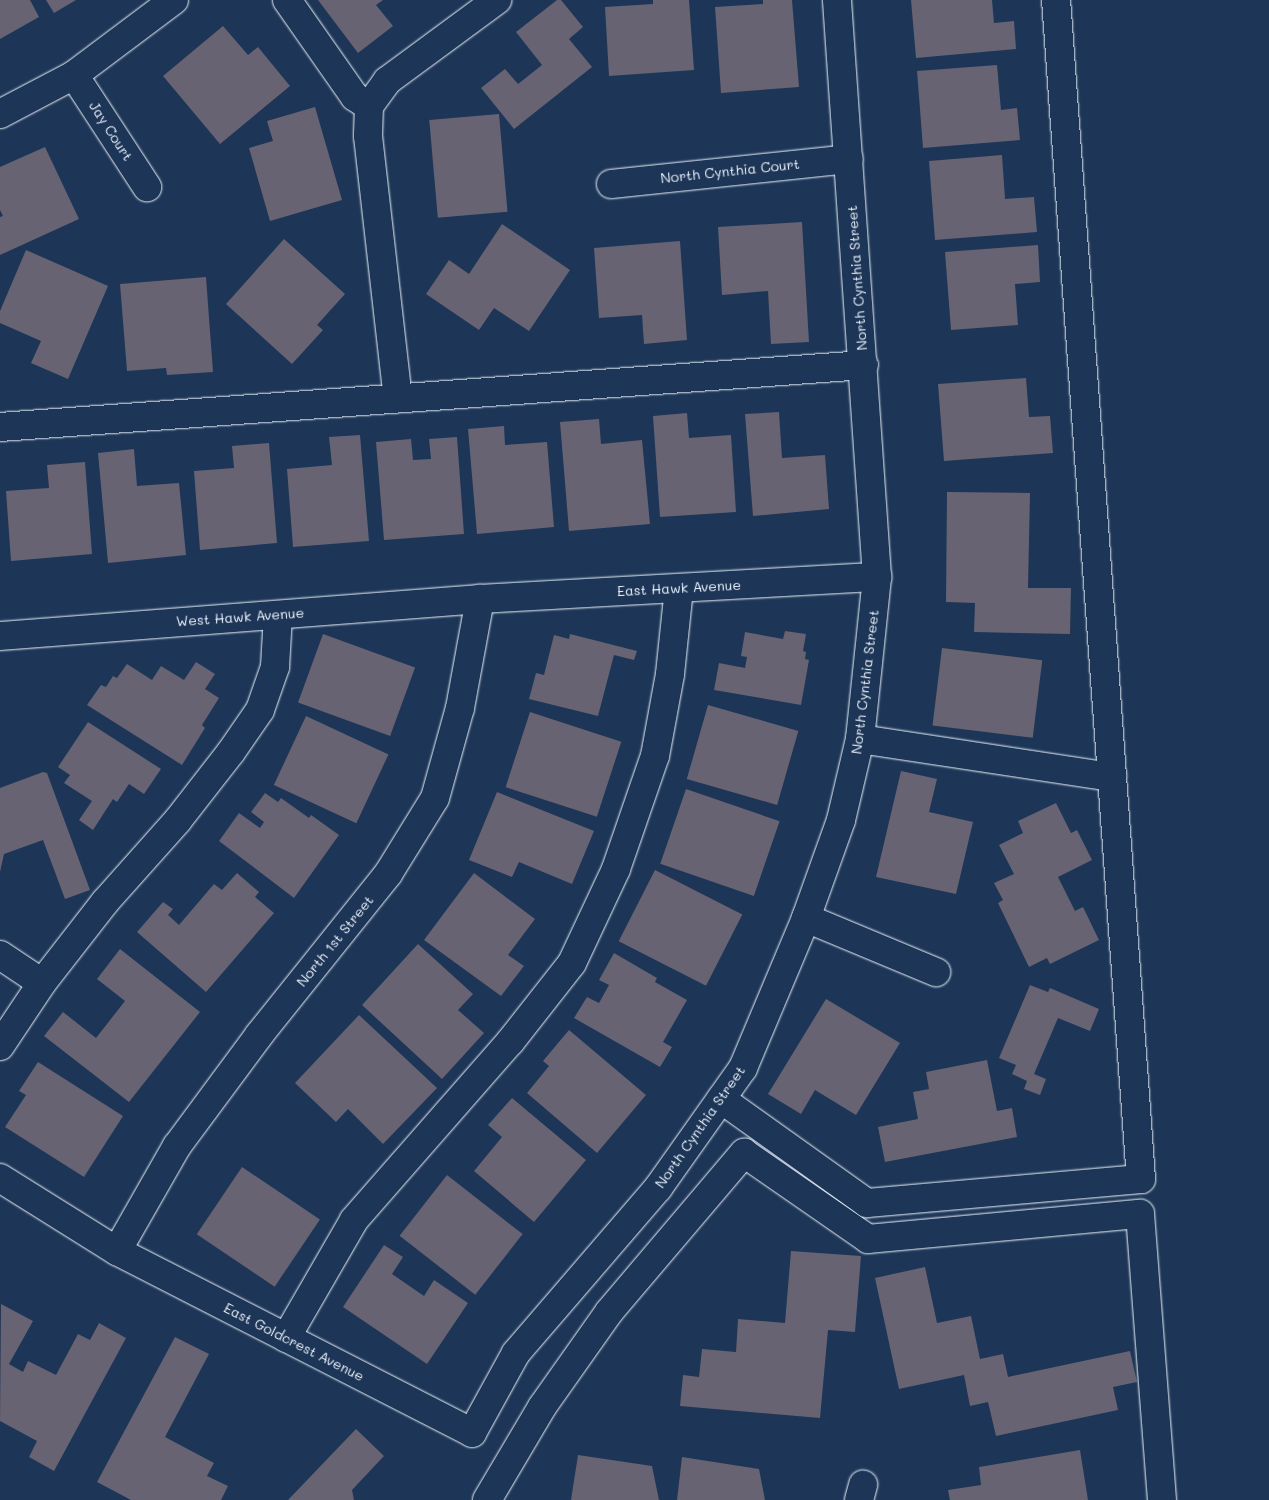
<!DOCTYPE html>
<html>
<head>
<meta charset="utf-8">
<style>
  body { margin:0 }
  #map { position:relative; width:1269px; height:1500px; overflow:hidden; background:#1d3557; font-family:Mali,sans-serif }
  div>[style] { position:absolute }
  .building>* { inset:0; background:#676372; transform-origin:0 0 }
  .roads { filter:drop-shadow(0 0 1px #e8f1f8) drop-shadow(0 0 1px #e8f1f8) }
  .minor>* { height:28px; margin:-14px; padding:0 14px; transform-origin:14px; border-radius:14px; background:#1d3557 }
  span { translate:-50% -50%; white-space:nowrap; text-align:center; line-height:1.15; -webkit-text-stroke:4px #1d3557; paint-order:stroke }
  .street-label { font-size:14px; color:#e8f1f8 }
</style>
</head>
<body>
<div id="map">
  <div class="building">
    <div style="clip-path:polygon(0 0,30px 0,39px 17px,0 39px)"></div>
    <div style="clip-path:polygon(46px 0,76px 0,54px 13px)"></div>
    <div style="clip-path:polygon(318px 0,383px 0,376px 5px,393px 26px,358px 53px)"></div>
    <div style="clip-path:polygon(557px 0,561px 0,583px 27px,569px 39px,592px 67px,514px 129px,481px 88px,505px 69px,518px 84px,542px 65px,516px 32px)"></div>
    <div style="clip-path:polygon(653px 0,689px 0,694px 70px,609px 76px,605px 7px,653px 4px)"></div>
    <div style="clip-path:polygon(763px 0,792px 0,799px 87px,721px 93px,715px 7px,763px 4px)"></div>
    <div style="clip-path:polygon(911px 0,992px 0,994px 23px,1014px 21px,1016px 49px,916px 58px)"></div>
    <div style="clip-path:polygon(223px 26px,248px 55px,258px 47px,290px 86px,220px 144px,163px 76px)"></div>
    <div style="clip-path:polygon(997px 65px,1001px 110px,1017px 108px,1020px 140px,923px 148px,917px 71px)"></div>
    <div style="clip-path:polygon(315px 107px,342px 200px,270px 221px,249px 148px,273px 141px,267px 121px)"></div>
    <div style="left:499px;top:114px;width:98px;height:70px;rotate:85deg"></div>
    <div style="clip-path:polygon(45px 147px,79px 219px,0 255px,0 217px,3px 216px,0 210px,0 167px)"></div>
    <div style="clip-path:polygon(1002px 155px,1005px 199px,1034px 197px,1037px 232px,935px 240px,929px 161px)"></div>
    <div style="clip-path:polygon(802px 222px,809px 342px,771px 344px,768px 291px,722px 295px,718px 227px)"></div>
    <div style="clip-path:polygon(502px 224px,570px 270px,529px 331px,494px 308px,479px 330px,426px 294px,449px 260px,469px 274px)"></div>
    <div style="clip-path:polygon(284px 239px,345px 294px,317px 325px,323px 330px,292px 364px,226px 304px)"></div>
    <div style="clip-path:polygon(680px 241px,687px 340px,644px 344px,642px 315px,599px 318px,594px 248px)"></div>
    <div style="clip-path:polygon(1038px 245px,1040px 282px,1015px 284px,1018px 325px,951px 330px,945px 252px)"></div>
    <div style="clip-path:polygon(26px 250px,108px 286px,68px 379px,31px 363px,41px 341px,0 323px,0 311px)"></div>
    <div style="clip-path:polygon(206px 277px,213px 372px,167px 375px,166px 368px,127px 371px,120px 284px)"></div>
    <div style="clip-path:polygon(1026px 378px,1029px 417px,1050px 416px,1053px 453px,944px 461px,938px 384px)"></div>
    <div style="clip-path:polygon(779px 412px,782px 458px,825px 455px,829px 509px,753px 516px,745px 414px)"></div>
    <div style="clip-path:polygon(687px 413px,689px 438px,731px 435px,736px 512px,660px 517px,653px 416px)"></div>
    <div style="clip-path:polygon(599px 419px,601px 444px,642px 440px,650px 524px,569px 531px,560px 422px)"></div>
    <div style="clip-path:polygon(504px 426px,505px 445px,547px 442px,554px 527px,477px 534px,468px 429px)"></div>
    <div style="clip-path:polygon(360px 435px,369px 541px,293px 547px,287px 469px,332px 465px,329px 437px)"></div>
    <div style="clip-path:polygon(457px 437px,464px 534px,384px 540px,376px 442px,411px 439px,413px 460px,431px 459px,429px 439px)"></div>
    <div style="clip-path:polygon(269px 443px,277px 543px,200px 550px,194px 471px,234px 468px,232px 446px)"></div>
    <div style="clip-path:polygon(134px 449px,137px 486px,179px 483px,186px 555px,108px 563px,98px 453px)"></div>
    <div style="clip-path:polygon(85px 462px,92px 554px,11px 561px,6px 491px,49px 488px,47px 465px)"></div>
    <div style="clip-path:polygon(947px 492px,1030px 493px,1028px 588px,1071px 588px,1070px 634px,974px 632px,975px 603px,946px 602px)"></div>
    <div style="clip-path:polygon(785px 631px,806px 634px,803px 651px,806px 652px,805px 659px,809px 660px,801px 705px,714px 690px,719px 663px,745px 668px,747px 657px,741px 656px,745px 632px,783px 639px)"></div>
    <div style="left:323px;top:634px;width:98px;height:73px;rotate:20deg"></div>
    <div style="clip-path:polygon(570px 634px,637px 651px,634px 660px,614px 655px,598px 716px,529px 699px,536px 673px,544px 675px,554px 635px,569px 639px)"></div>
    <div style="left:942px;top:648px;width:101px;height:78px;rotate:7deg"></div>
    <div style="clip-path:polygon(196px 662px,215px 674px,205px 689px,219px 698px,202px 725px,205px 728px,182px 765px,87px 705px,101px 685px,106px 687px,113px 676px,117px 678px,127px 664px,152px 680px,161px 666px,184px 680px)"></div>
    <div style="left:708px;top:705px;width:94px;height:77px;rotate:16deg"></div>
    <div style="left:530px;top:712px;width:96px;height:79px;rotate:18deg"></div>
    <div style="left:306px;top:716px;width:91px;height:76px;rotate:25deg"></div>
    <div style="clip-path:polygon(88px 722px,161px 769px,144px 794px,129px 784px,117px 802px,113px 799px,93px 830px,79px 820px,92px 801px,64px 783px,70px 775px,58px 767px)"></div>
    <div style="clip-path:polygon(901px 771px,937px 779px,929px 812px,973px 822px,956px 894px,876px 877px)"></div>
    <div style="clip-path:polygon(43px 772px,47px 773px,90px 890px,65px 899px,43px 840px,4px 854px,0 872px,0 788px)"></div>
    <div style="left:686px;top:789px;width:99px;height:79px;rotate:19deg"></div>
    <div style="clip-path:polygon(497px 792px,594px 831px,572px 884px,519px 862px,512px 877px,469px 860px)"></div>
    <div style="clip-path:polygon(265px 793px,278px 802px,281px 798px,309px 818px,311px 815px,339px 835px,294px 898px,219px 841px,239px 813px,260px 828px,264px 822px,251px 812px)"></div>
    <div style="clip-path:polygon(1056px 803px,1071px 833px,1077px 830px,1092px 860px,1058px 877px,1075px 911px,1083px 907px,1099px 940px,1050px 964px,1047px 958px,1029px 967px,998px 903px,1003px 900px,994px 883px,1014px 874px,999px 845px,1023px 833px,1018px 821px)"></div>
    <div style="left:655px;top:870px;width:98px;height:80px;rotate:27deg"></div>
    <div style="clip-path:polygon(237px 873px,259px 892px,255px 897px,274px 913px,206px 992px,137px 932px,163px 902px,173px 909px,168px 915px,179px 925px,214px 884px,222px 890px)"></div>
    <div style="clip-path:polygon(474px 873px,535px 919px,508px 955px,524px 966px,501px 996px,424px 940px)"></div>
    <div style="clip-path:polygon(418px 944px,473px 994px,458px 1010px,484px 1033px,442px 1079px,362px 1005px)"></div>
    <div style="clip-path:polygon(120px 949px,200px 1012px,129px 1102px,44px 1036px,63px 1012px,96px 1038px,125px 1001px,97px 979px)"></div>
    <div style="clip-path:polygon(614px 953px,657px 978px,655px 982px,687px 1000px,663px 1042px,672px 1047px,660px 1067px,574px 1018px,587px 997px,599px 1003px,609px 985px,599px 980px)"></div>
    <div style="clip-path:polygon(1030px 985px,1048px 992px,1050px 988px,1099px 1009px,1090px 1031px,1058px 1018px,1034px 1074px,1046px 1079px,1040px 1095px,1024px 1089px,1027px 1081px,1012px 1074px,1016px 1065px,999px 1058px)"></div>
    <div style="clip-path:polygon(826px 999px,900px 1043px,856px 1115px,815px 1090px,801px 1114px,768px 1094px)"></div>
    <div style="clip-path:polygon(359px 1015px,437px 1088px,383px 1144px,348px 1109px,336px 1122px,295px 1083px)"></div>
    <div style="clip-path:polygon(569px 1030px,646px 1095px,597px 1153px,527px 1093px,549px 1066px,543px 1061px)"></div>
    <div style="clip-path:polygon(987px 1060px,997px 1111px,1012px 1108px,1017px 1137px,885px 1162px,878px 1127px,918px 1119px,913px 1092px,929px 1089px,926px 1072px)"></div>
    <div style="clip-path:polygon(38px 1062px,123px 1116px,84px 1177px,5px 1127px,26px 1095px,19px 1091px)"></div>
    <div style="clip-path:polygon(512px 1098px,586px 1160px,534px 1222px,474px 1171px,502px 1137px,488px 1125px)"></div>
    <div style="left:242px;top:1167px;width:94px;height:81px;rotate:34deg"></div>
    <div style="left:447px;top:1175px;width:96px;height:77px;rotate:38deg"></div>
    <div style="clip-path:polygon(384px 1245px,403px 1257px,392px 1274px,424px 1296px,434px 1280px,468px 1303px,427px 1364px,343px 1307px)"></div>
    <div style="clip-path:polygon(791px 1251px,861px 1256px,855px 1332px,828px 1330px,820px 1418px,680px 1406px,683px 1375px,699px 1377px,702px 1349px,736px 1352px,738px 1319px,785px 1323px)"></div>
    <div style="clip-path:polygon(925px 1267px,937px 1323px,971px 1316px,980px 1359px,1003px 1354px,1008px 1377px,1130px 1351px,1137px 1382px,1113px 1387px,1118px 1410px,996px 1436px,988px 1402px,970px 1406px,964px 1375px,899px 1389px,875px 1278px)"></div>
    <div style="clip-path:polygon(1px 1304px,33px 1321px,9px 1364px,23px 1372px,28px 1361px,56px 1375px,78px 1334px,90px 1340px,99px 1323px,126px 1338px,54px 1471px,29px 1457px,37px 1441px,0 1421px)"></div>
    <div style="clip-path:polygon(175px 1337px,209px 1354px,165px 1437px,214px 1463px,207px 1476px,228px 1486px,221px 1500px,131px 1500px,97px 1482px)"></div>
    <div style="clip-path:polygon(356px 1429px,384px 1456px,352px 1490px,354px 1500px,288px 1500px)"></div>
    <div style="clip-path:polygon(1080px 1450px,1088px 1500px,950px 1500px,948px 1490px,981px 1485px,979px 1467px)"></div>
    <div style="clip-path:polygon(578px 1455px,652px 1466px,659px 1500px,571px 1500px)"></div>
    <div style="clip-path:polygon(682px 1457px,759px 1469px,765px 1500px,677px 1500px)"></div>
  </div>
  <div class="roads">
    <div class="minor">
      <div style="left:287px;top:0;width:118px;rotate:55deg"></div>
      <div style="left:355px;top:97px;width:17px;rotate:33deg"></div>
      <div style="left:369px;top:106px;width:30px;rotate:92deg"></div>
      <div style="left:368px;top:136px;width:264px;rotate:83.5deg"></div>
      <div style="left:74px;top:75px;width:134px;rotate:56.9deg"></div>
      <div style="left:369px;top:106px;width:31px;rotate:-54deg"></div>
      <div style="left:387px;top:81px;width:137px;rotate:-36.4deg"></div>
      <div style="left:0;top:114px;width:84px;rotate:-27.8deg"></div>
      <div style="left:74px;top:75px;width:125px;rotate:-36.9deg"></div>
      <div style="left:611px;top:184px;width:239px;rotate:-6deg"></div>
      <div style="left:0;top:427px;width:866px;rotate:-4.1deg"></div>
      <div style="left:0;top:636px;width:481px;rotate:-4.4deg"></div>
      <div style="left:480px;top:599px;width:398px;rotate:-3.2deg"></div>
      <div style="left:860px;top:739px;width:255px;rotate:8.6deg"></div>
      <div style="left:806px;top:918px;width:141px;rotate:22.6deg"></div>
      <div style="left:0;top:955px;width:50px;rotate:33.7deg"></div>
      <div style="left:0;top:1046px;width:76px;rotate:-56.3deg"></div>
      <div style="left:42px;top:983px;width:103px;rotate:-52.1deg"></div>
      <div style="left:105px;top:902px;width:110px;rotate:-48.3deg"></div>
      <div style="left:178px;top:820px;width:86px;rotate:-52.1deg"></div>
      <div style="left:231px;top:752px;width:51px;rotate:-55.4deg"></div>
      <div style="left:260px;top:710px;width:46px;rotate:-70.8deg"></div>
      <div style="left:275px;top:667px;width:52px;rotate:-86.7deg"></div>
      <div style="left:721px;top:1099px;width:179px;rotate:35.5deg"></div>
      <div style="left:867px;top:1203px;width:275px;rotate:-5deg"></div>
      <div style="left:1141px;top:1179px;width:1182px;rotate:-94.12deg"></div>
      <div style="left:0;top:1178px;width:138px;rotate:32deg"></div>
      <div style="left:117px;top:1251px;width:399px;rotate:27.1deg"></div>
      <div style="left:472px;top:1433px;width:91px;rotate:-61.2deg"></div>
      <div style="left:516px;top:1353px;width:218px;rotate:-49.3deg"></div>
      <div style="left:658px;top:1188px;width:147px;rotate:-54.7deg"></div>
      <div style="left:743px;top:1068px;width:163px;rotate:-67.2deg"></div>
      <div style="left:806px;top:918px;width:104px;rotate:-70.3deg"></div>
      <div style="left:841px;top:820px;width:83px;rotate:-76.8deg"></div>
      <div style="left:860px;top:739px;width:163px;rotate:-84deg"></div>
      <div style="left:877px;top:577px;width:578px;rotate:-93.97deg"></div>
      <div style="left:117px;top:1251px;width:121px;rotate:-60.3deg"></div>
      <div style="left:177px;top:1146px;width:138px;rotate:-53.5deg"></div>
      <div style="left:259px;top:1035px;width:206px;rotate:-51.3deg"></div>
      <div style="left:388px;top:874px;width:89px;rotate:-58.3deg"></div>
      <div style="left:435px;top:798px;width:93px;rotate:-74.5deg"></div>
      <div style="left:460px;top:708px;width:111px;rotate:-79.6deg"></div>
      <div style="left:286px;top:1338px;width:136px;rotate:-60deg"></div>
      <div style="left:354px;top:1220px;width:237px;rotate:-48.8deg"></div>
      <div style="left:510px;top:1042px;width:100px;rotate:-51.9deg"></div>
      <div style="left:572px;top:963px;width:104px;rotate:-64.9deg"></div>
      <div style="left:616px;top:869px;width:120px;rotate:-71deg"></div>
      <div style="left:655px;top:756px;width:83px;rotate:-79.6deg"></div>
      <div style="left:670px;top:674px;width:86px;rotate:-84deg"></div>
      <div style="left:487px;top:1500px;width:108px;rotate:-59.4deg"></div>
      <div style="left:542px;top:1407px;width:116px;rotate:-54.8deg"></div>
      <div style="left:609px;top:1312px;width:209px;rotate:-49.7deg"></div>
      <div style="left:744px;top:1153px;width:151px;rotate:34.7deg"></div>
      <div style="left:868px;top:1239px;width:273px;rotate:-5.3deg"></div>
      <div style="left:1140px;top:1214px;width:287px;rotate:85.6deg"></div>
      <div style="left:859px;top:1500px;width:16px;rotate:-75deg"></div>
    </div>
  </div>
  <div class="street-label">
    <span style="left:111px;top:131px;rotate:57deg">Jay Court</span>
    <span style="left:730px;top:171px;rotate:-6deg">North Cynthia Court</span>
    <span style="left:857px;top:278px;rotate:-94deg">North Cynthia Street</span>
    <span style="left:679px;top:588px;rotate:-3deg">East Hawk Avenue</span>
    <span style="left:240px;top:617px;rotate:-4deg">West Hawk Avenue</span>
    <span style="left:865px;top:682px;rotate:-83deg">North Cynthia Street</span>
    <span style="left:335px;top:941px;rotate:-51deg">North 1st Street</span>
    <span style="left:700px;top:1127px;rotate:-55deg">North Cynthia Street</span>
    <span style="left:294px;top:1342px;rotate:27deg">East Goldcrest Avenue</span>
  </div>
</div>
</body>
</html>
